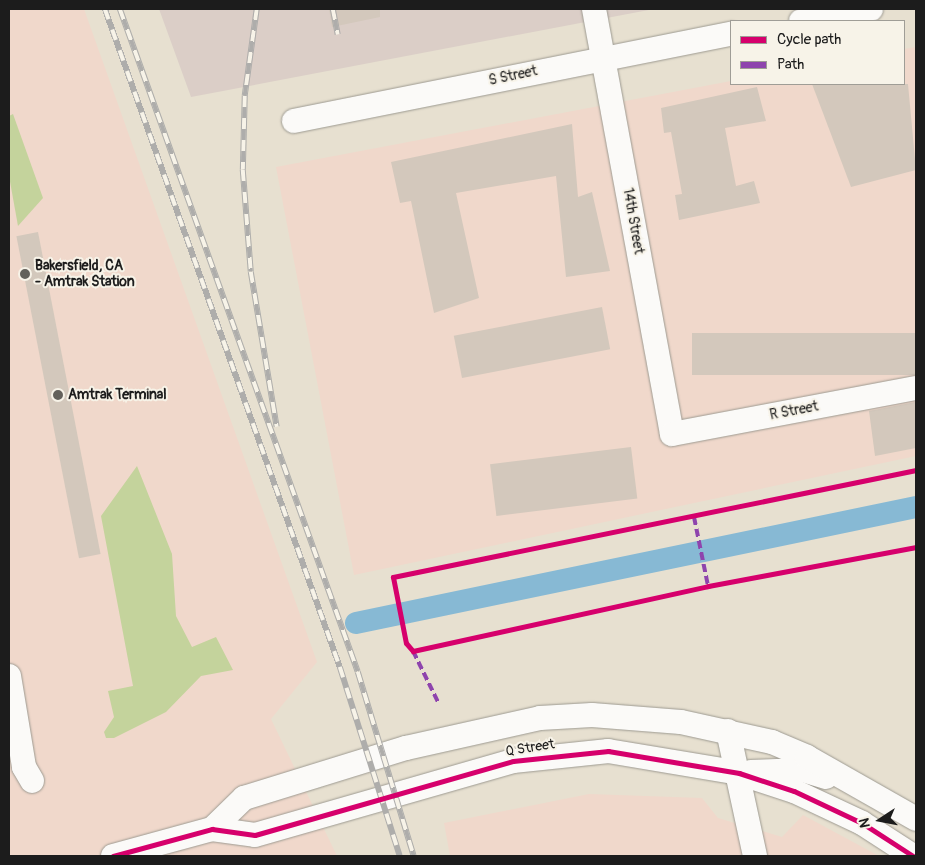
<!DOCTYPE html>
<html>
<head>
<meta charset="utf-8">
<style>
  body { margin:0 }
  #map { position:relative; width:925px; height:865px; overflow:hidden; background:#e7e0d0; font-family:Pangolin,sans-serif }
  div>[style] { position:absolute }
  .built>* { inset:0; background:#f0d8cb }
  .industrial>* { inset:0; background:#dbcec7 }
  .green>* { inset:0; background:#c4d39c }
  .canal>* { height:22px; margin:-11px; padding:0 11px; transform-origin:11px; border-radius:11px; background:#87b9d4 }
  .building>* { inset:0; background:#d3c8bc; transform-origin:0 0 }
  .roads { filter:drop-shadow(0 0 1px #9d9a91) drop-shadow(0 0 1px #9d9a91) }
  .minor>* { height:24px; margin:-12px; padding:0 12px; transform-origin:12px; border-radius:12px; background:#fbfaf8 }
  .rail>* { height:5.5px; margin-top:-2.75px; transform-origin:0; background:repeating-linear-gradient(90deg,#f7f3e8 0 11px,#aeadab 0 22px); box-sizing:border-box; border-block:1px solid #aeadab }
  .quiet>* { height:4px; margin-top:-2px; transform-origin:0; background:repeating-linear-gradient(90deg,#8e44ad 0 8px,transparent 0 12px) }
  .cycleway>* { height:5px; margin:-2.5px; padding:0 2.5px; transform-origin:2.5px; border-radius:2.5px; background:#d6006c }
  .dots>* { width:14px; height:14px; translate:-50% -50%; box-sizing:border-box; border:2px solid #f7f3e8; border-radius:50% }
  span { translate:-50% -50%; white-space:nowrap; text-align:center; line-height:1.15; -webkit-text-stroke:4px #f7f3e8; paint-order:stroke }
  .street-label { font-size:14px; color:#1c1c1c }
  .poi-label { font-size:14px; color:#1c1c1c; font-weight:700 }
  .left { translate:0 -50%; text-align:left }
  .frame { position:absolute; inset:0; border:10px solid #1c1c1c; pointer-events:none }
  .legend { position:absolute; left:730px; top:20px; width:175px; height:65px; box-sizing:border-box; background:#f7f3e8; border:1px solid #9f9d96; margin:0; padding:6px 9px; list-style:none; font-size:15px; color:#1c1c1c }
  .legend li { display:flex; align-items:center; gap:10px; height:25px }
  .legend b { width:25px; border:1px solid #9f9d96 }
  .north { position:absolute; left:855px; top:795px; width:50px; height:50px; -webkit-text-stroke:4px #f7f3e8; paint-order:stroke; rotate:259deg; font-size:14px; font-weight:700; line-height:20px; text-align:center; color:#1c1c1c }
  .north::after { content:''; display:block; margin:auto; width:18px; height:22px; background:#1c1c1c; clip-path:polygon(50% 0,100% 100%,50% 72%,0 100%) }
</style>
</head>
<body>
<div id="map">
  <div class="built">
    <div style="clip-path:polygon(9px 9px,84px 9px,317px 662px,271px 719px,337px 856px,9px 856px)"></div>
    <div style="clip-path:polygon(916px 47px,916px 456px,354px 575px,276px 167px,731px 81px,904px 84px,904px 49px)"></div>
    <div style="clip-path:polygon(589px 794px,702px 798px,718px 818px,782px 837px,803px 815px,879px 856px,450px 856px,444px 823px)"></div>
  </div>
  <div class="industrial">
    <div style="clip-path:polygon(159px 9px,654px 9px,191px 97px)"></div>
  </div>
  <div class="green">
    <div style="clip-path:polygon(13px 114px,43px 198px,18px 226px,9px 176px,9px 116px)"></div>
    <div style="clip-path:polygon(137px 466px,172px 554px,176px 616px,192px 647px,216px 637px,233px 670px,201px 676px,166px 712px,114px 738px,106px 738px,104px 732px,114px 717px,108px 691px,133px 686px,101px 516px)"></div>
  </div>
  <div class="canal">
    <div style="left:356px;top:623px;width:572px;rotate:-11.7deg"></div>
  </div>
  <div class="building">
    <div style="clip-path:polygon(329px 9px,380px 9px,380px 17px,332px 27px)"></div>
    <div style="clip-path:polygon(812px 84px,908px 84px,916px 170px,851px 187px)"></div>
    <div style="clip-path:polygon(757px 87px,766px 121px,725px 128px,736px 186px,754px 181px,760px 203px,679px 220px,675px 195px,682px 194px,671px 132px,664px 133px,661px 108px)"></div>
    <div style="clip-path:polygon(572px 124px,578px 197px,592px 192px,610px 271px,566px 277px,556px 176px,456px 193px,479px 298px,434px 313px,411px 201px,400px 203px,391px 162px)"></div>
    <div style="left:38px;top:232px;width:328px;height:22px;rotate:79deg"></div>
    <div style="left:602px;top:307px;width:43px;height:151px;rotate:79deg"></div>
    <div style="left:916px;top:333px;width:42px;height:224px;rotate:90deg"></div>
    <div style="clip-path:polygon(916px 402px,916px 448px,875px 456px,869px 411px)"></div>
    <div style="left:631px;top:447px;width:52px;height:142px;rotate:83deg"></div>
  </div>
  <div class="roads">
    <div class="minor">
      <div style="left:594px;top:9px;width:432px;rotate:79.6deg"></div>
      <div style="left:672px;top:434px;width:248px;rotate:-10.7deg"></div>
      <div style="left:801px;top:21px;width:71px;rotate:-9.7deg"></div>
      <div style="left:294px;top:121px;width:446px;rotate:-11.3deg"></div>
      <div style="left:9px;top:676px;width:92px;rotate:80.6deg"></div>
      <div style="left:24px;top:767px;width:16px;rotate:60deg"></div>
      <div style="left:728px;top:731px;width:128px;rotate:77.8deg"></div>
      <div style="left:751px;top:772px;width:52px;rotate:-2.2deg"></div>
      <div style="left:803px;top:770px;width:24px;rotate:17deg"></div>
      <div style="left:212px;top:829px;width:45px;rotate:-44.1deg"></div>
      <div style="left:244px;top:798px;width:170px;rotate:-17.2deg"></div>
      <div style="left:406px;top:748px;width:137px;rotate:-12.6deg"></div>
      <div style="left:540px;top:718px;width:52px;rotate:-3.3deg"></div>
      <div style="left:592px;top:715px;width:89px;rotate:4.5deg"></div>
      <div style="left:681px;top:722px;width:93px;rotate:12.4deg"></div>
      <div style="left:772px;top:742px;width:38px;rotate:23deg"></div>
      <div style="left:807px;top:757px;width:125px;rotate:29.6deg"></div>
      <div style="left:113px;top:856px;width:103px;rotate:-15.3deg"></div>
      <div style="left:212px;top:829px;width:43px;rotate:7.9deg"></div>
      <div style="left:255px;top:835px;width:268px;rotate:-16deg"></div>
      <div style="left:513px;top:761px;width:96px;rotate:-6deg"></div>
      <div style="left:608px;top:751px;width:133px;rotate:9.5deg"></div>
      <div style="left:739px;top:773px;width:58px;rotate:18.1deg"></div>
      <div style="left:794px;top:791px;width:75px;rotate:25.2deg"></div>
      <div style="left:862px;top:823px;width:61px;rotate:32.9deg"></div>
    </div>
  </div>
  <div class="rail">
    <div style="left:105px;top:9px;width:699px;rotate:70.35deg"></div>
    <div style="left:340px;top:667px;width:198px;rotate:72.4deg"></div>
    <div style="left:120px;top:9px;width:704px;rotate:70.25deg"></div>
    <div style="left:358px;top:672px;width:192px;rotate:73.1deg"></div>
    <div style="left:257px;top:9px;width:88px;rotate:97.9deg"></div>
    <div style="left:245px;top:96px;width:74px;rotate:91.5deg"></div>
    <div style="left:243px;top:170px;width:102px;rotate:85.5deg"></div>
    <div style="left:251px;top:272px;width:157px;rotate:80.5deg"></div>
    <div style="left:333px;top:9px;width:26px;rotate:79deg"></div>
  </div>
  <div class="quiet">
    <div style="left:694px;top:517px;width:70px;rotate:78.5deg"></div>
    <div style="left:413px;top:651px;width:57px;rotate:63.9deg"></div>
  </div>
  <div class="cycleway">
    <div style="left:916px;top:470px;width:534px;rotate:168.44deg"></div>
    <div style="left:393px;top:577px;width:67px;rotate:78.9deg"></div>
    <div style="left:406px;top:643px;width:11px;rotate:49deg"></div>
    <div style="left:413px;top:651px;width:302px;rotate:-12.4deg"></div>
    <div style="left:708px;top:586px;width:212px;rotate:-10.6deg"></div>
    <div style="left:113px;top:856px;width:103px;rotate:-15.3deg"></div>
    <div style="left:212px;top:829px;width:43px;rotate:7.9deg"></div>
    <div style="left:255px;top:835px;width:268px;rotate:-16deg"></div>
    <div style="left:513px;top:761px;width:96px;rotate:-6deg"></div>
    <div style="left:608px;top:751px;width:133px;rotate:9.5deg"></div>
    <div style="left:739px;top:773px;width:58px;rotate:18.1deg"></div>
    <div style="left:794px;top:791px;width:75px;rotate:25.2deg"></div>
    <div style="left:862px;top:823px;width:61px;rotate:32.9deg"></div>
  </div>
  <div class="dots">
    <div style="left:25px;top:274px;background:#63615b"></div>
    <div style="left:58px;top:395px;background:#63615b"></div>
  </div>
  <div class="street-label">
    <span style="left:513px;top:76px;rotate:-12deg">S Street</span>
    <span style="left:633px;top:221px;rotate:80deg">14th Street</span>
    <span style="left:794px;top:411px;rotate:-11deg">R Street</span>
    <span style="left:530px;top:748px;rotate:-9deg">Q Street</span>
  </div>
  <div class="poi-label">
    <span class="left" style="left:35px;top:274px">Bakersfield, CA<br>- Amtrak Station</span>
    <span class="left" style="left:68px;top:395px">Amtrak Terminal</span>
  </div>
  <div class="frame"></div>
  <ul class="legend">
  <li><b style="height:6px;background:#d6006c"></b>Cycle path</li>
  <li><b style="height:6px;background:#8e44ad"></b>Path</li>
  </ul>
  <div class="north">N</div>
</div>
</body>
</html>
